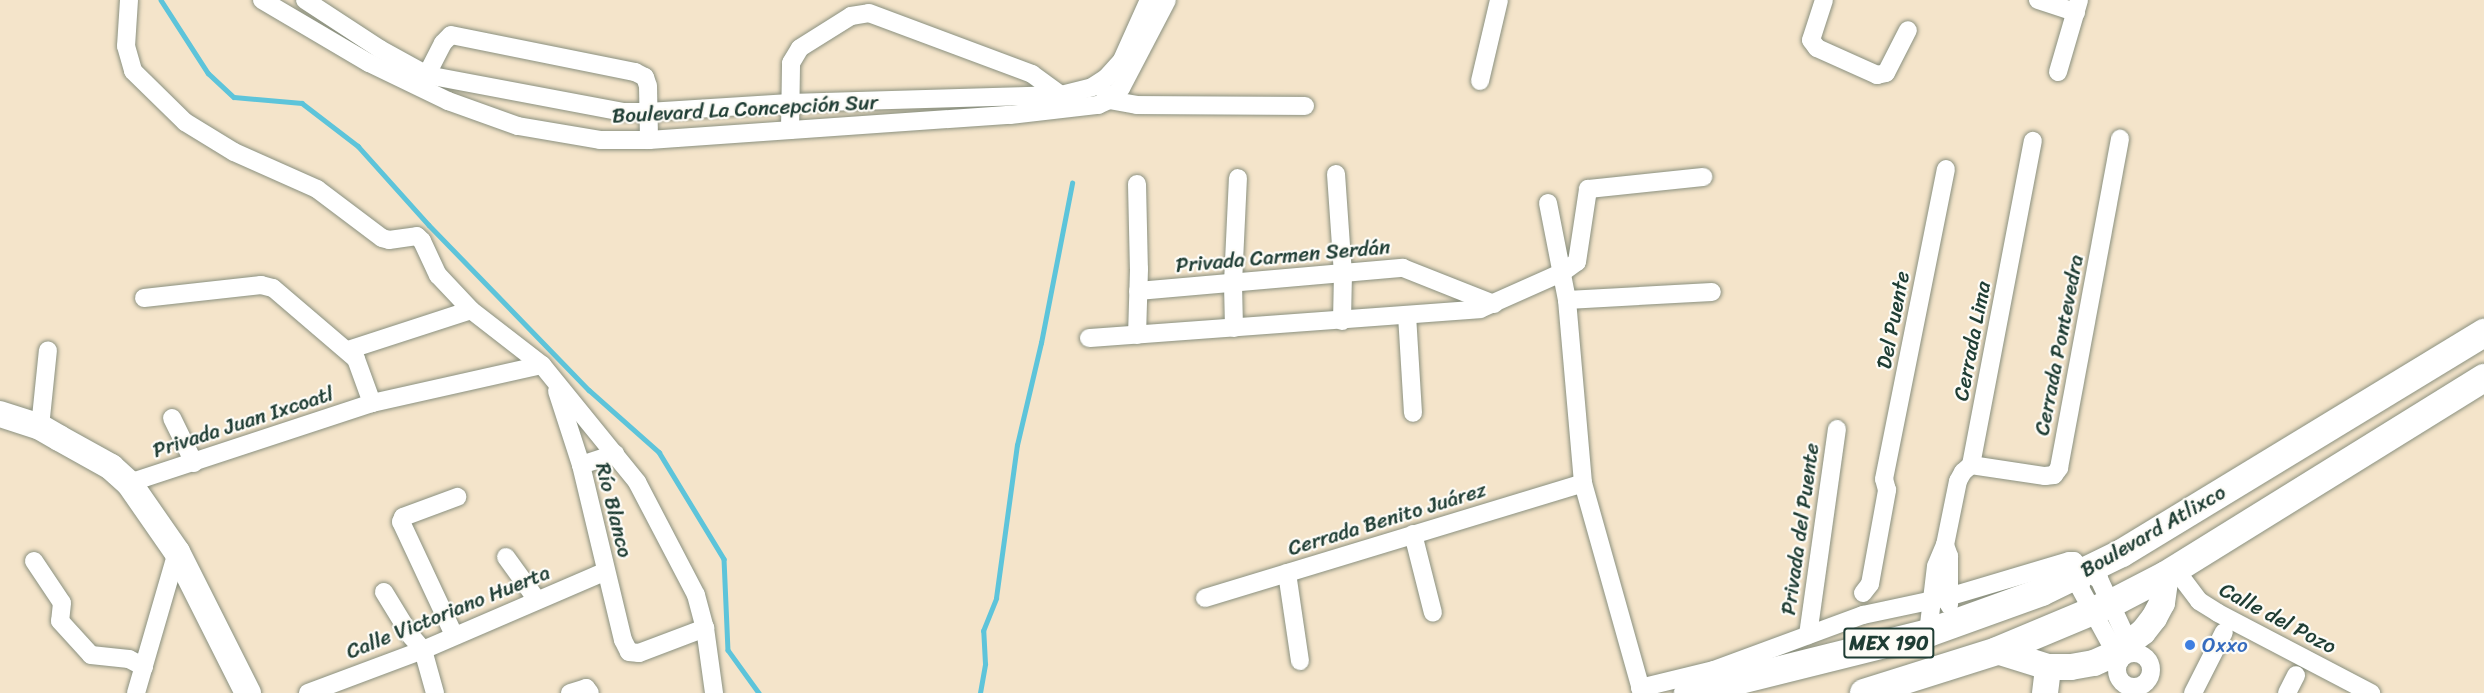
<!DOCTYPE html>
<html>
<head>
<meta charset="utf-8">
<style>
  body { margin:0 }
  #map { position:relative; width:2484px; height:693px; overflow:hidden; background:#f4e4ca; font-family:Sriracha,sans-serif }
  div>[style] { position:absolute }
  .stream>* { height:4.5px; margin:-2.25px; padding:0 2.25px; transform-origin:2.25px; border-radius:2.25px; background:#5dc4da }
  .roads { filter:drop-shadow(0 0 2px #8a907f) drop-shadow(0 0 2px #8a907f) }
  .street>* { height:18px; margin:-9px; padding:0 9px; transform-origin:9px; border-radius:9px; background:#fff }
  .street>.ring { margin:-9px; padding:0; box-sizing:content-box; background:none; border:18px solid #fff; border-radius:50% }
  .secondary>* { height:26px; margin:-13px; padding:0 13px; transform-origin:13px; border-radius:13px; background:#fff }
  .primary>* { height:28px; margin:-14px; padding:0 14px; transform-origin:14px; border-radius:14px; background:#fff }
  .dots>* { width:16px; height:16px; translate:-50% -50%; box-sizing:border-box; border:3px solid #fdfcf7; border-radius:50% }
  span { translate:-50% -50%; white-space:nowrap; text-align:center; line-height:1.15; -webkit-text-stroke:4.5px #fdfcf7; paint-order:stroke }
  .shield-label span { padding:2px 4px; background:#fdfcf7; border:2px solid; border-radius:4px; -webkit-text-stroke-width:0 }
  .shield-label { font-size:20px; color:#1f3d34; font-weight:700 }
  .street-label { font-size:21px; color:#1f3d34 }
  .shop-label { font-size:21px; color:#366cbe }
  .left { translate:0 -50%; text-align:left }
</style>
</head>
<body>
<div id="map">
  <div class="stream">
    <div style="left:161px;top:0;width:87px;rotate:57.2deg"></div>
    <div style="left:208px;top:73px;width:35px;rotate:43deg"></div>
    <div style="left:234px;top:97px;width:68px;rotate:5deg"></div>
    <div style="left:302px;top:103px;width:71px;rotate:37.5deg"></div>
    <div style="left:358px;top:146px;width:106px;rotate:48.1deg"></div>
    <div style="left:429px;top:225px;width:230px;rotate:45.9deg"></div>
    <div style="left:589px;top:390px;width:94px;rotate:41.5deg"></div>
    <div style="left:659px;top:452px;width:125px;rotate:58.7deg"></div>
    <div style="left:724px;top:559px;width:91px;rotate:87.5deg"></div>
    <div style="left:728px;top:650px;width:53px;rotate:54.2deg"></div>
    <div style="left:980px;top:693px;width:29px;rotate:-80deg"></div>
    <div style="left:985px;top:664px;width:33px;rotate:-93deg"></div>
    <div style="left:983px;top:631px;width:35px;rotate:-68deg"></div>
    <div style="left:996px;top:598px;width:154px;rotate:-82.2deg"></div>
    <div style="left:1017px;top:445px;width:105px;rotate:-76.8deg"></div>
    <div style="left:1041px;top:343px;width:163px;rotate:-79deg"></div>
  </div>
  <div class="roads">
    <div class="street">
      <div style="left:129px;top:0;width:46px;rotate:93.7deg"></div>
      <div style="left:126px;top:46px;width:26px;rotate:74deg"></div>
      <div style="left:133px;top:71px;width:73px;rotate:44.4deg"></div>
      <div style="left:185px;top:122px;width:57px;rotate:31.5deg"></div>
      <div style="left:234px;top:152px;width:91px;rotate:24deg"></div>
      <div style="left:317px;top:189px;width:81px;rotate:37deg"></div>
      <div style="left:382px;top:238px;width:7px;rotate:16deg"></div>
      <div style="left:389px;top:240px;width:28px;rotate:-8deg"></div>
      <div style="left:417px;top:236px;width:7px;rotate:45deg"></div>
      <div style="left:422px;top:241px;width:38px;rotate:65deg"></div>
      <div style="left:438px;top:275px;width:48px;rotate:46.7deg"></div>
      <div style="left:471px;top:310px;width:90px;rotate:37.8deg"></div>
      <div style="left:542px;top:365px;width:151px;rotate:50.9deg"></div>
      <div style="left:637px;top:482px;width:127px;rotate:62.4deg"></div>
      <div style="left:696px;top:595px;width:34px;rotate:75deg"></div>
      <div style="left:705px;top:628px;width:66px;rotate:82.1deg"></div>
      <div style="left:262px;top:0;width:124px;rotate:30.5deg"></div>
      <div style="left:369px;top:63px;width:88px;rotate:25.7deg"></div>
      <div style="left:448px;top:101px;width:74px;rotate:19.7deg"></div>
      <div style="left:518px;top:126px;width:83px;rotate:9.7deg"></div>
      <div style="left:600px;top:140px;width:49px"></div>
      <div style="left:649px;top:140px;width:362px;rotate:-4deg"></div>
      <div style="left:1010px;top:115px;width:89px;rotate:-6.5deg"></div>
      <div style="left:1098px;top:105px;width:12px;rotate:-24deg"></div>
      <div style="left:1109px;top:100px;width:17px;rotate:-45deg"></div>
      <div style="left:1121px;top:88px;width:99px;rotate:-62.4deg"></div>
      <div style="left:305px;top:0;width:90px;rotate:33.2deg"></div>
      <div style="left:380px;top:49px;width:54px;rotate:29deg"></div>
      <div style="left:427px;top:75px;width:199px;rotate:10.7deg"></div>
      <div style="left:623px;top:112px;width:25px"></div>
      <div style="left:648px;top:112px;width:142px;rotate:-3.6deg"></div>
      <div style="left:790px;top:103px;width:271px;rotate:-1.7deg"></div>
      <div style="left:1061px;top:95px;width:32px;rotate:-14deg"></div>
      <div style="left:1092px;top:87px;width:17px;rotate:-33deg"></div>
      <div style="left:1106px;top:78px;width:24px;rotate:-48deg"></div>
      <div style="left:1122px;top:60px;width:66px;rotate:-65.8deg"></div>
      <div style="left:1824px;top:0;width:42px;rotate:108deg"></div>
      <div style="left:1811px;top:40px;width:10px;rotate:53deg"></div>
      <div style="left:1817px;top:48px;width:66px;rotate:24.2deg"></div>
      <div style="left:1877px;top:75px;width:9px;rotate:-13deg"></div>
      <div style="left:1886px;top:73px;width:48px;rotate:-62.9deg"></div>
      <div style="left:2038px;top:0;width:40px;rotate:18deg"></div>
      <div style="left:2058px;top:72px;width:75px;rotate:-73.7deg"></div>
      <div style="left:1480px;top:81px;width:83px;rotate:-76.8deg"></div>
      <div style="left:422px;top:84px;width:46px;rotate:-62.9deg"></div>
      <div style="left:443px;top:43px;width:11px;rotate:-45deg"></div>
      <div style="left:451px;top:35px;width:188px;rotate:11.4deg"></div>
      <div style="left:635px;top:72px;width:11px;rotate:27deg"></div>
      <div style="left:645px;top:77px;width:9px;rotate:72deg"></div>
      <div style="left:648px;top:86px;width:54px;rotate:88.9deg"></div>
      <div style="left:1105px;top:93px;width:8px;rotate:60deg"></div>
      <div style="left:1109px;top:100px;width:28px;rotate:10deg"></div>
      <div style="left:1137px;top:105px;width:168px;rotate:0.3deg"></div>
      <div style="left:790px;top:130px;width:67px;rotate:-89.1deg"></div>
      <div style="left:791px;top:63px;width:17px;rotate:-59deg"></div>
      <div style="left:800px;top:48px;width:60px;rotate:-32.1deg"></div>
      <div style="left:851px;top:16px;width:18px;rotate:-9deg"></div>
      <div style="left:869px;top:13px;width:174px;rotate:20.5deg"></div>
      <div style="left:1032px;top:74px;width:36px;rotate:36deg"></div>
      <div style="left:1336px;top:174px;width:99px;rotate:86deg"></div>
      <div style="left:1343px;top:273px;width:48px;rotate:91.2deg"></div>
      <div style="left:1137px;top:184px;width:85px;rotate:88.7deg"></div>
      <div style="left:1139px;top:269px;width:66px;rotate:91.7deg"></div>
      <div style="left:1548px;top:203px;width:99px;rotate:78.9deg"></div>
      <div style="left:1567px;top:300px;width:184px;rotate:85deg"></div>
      <div style="left:1583px;top:483px;width:218px;rotate:74.3deg"></div>
      <div style="left:1138px;top:291px;width:266px;rotate:-5deg"></div>
      <div style="left:1403px;top:268px;width:98px;rotate:21.6deg"></div>
      <div style="left:144px;top:298px;width:118px;rotate:-6.3deg"></div>
      <div style="left:261px;top:285px;width:12px;rotate:14deg"></div>
      <div style="left:273px;top:288px;width:109px;rotate:40.5deg"></div>
      <div style="left:356px;top:359px;width:47px;rotate:70deg"></div>
      <div style="left:1567px;top:300px;width:145px;rotate:-3.2deg"></div>
      <div style="left:1407px;top:315px;width:98px;rotate:86.5deg"></div>
      <div style="left:1234px;top:328px;width:45px;rotate:-91.3deg"></div>
      <div style="left:1233px;top:283px;width:105px;rotate:-87.3deg"></div>
      <div style="left:1089px;top:338px;width:392px;rotate:-4.2deg"></div>
      <div style="left:1480px;top:309px;width:91px;rotate:-24deg"></div>
      <div style="left:1563px;top:272px;width:17px;rotate:-36deg"></div>
      <div style="left:1577px;top:262px;width:74px;rotate:-81.4deg"></div>
      <div style="left:1588px;top:189px;width:116px;rotate:-6deg"></div>
      <div style="left:348px;top:350px;width:129px;rotate:-18deg"></div>
      <div style="left:557px;top:391px;width:78px;rotate:72deg"></div>
      <div style="left:581px;top:465px;width:180px;rotate:76.5deg"></div>
      <div style="left:623px;top:640px;width:13px;rotate:63deg"></div>
      <div style="left:629px;top:652px;width:10px;rotate:6deg"></div>
      <div style="left:639px;top:653px;width:71px;rotate:-20.7deg"></div>
      <div style="left:172px;top:418px;width:50px;rotate:63.9deg"></div>
      <div style="left:40px;top:427px;width:77px;rotate:-84.1deg"></div>
      <div style="left:581px;top:465px;width:36px;rotate:-18deg"></div>
      <div style="left:1971px;top:465px;width:75px;rotate:8.5deg"></div>
      <div style="left:2045px;top:476px;width:9px;rotate:-6deg"></div>
      <div style="left:2054px;top:475px;width:9px;rotate:-54deg"></div>
      <div style="left:2059px;top:468px;width:335px;rotate:-79.5deg"></div>
      <div style="left:129px;top:483px;width:256px;rotate:-18.2deg"></div>
      <div style="left:372px;top:403px;width:174px;rotate:-12.6deg"></div>
      <div style="left:1413px;top:534px;width:81px;rotate:75.8deg"></div>
      <div style="left:1945px;top:545px;width:12px;rotate:70deg"></div>
      <div style="left:1949px;top:556px;width:49px;rotate:90deg"></div>
      <div style="left:506px;top:557px;width:53px;rotate:54.2deg"></div>
      <div style="left:34px;top:561px;width:50px;rotate:56.3deg"></div>
      <div style="left:62px;top:603px;width:18px;rotate:96deg"></div>
      <div style="left:60px;top:621px;width:46px;rotate:47.6deg"></div>
      <div style="left:91px;top:655px;width:38px;rotate:6deg"></div>
      <div style="left:129px;top:659px;width:17px;rotate:28deg"></div>
      <div style="left:2175px;top:569px;width:40px;rotate:53deg"></div>
      <div style="left:2199px;top:601px;width:22px;rotate:32deg"></div>
      <div style="left:2218px;top:613px;width:173px;rotate:27.6deg"></div>
      <div style="left:2084px;top:572px;width:16px;rotate:104deg"></div>
      <div style="left:2080px;top:588px;width:83px;rotate:61.3deg"></div>
      <div style="left:1287px;top:573px;width:89px;rotate:81.6deg"></div>
      <div style="left:384px;top:592px;width:52px;rotate:58.5deg"></div>
      <div style="left:411px;top:636px;width:18px;rotate:49deg"></div>
      <div style="left:423px;top:650px;width:45px;rotate:74.4deg"></div>
      <div style="left:1863px;top:593px;width:11px;rotate:-52deg"></div>
      <div style="left:1870px;top:584px;width:96px;rotate:-79.7deg"></div>
      <div style="left:1887px;top:490px;width:11px;rotate:-105deg"></div>
      <div style="left:1884px;top:479px;width:316px;rotate:-78.7deg"></div>
      <div style="left:1205px;top:598px;width:395px;rotate:-16.9deg"></div>
      <div style="left:1928px;top:633px;width:67px;rotate:-83.2deg"></div>
      <div style="left:1936px;top:566px;width:23px;rotate:-67deg"></div>
      <div style="left:1945px;top:545px;width:65px;rotate:-78.5deg"></div>
      <div style="left:1958px;top:481px;width:10px;rotate:-61deg"></div>
      <div style="left:1963px;top:472px;width:11px;rotate:-41deg"></div>
      <div style="left:1971px;top:465px;width:330px;rotate:-79.2deg"></div>
      <div style="left:454px;top:635px;width:125px;rotate:-115.1deg"></div>
      <div style="left:401px;top:522px;width:5px;rotate:-68deg"></div>
      <div style="left:403px;top:517px;width:58px;rotate:-20.3deg"></div>
      <div style="left:1808px;top:635px;width:208px;rotate:-82deg"></div>
      <div class="ring" style="left:2117px;top:653px;width:16px;height:16px"></div>
      <div style="left:1640px;top:688px;width:76px;rotate:-13.7deg"></div>
      <div style="left:1714px;top:670px;width:159px;rotate:-20.3deg"></div>
      <div style="left:1863px;top:615px;width:87px;rotate:-12deg"></div>
      <div style="left:1948px;top:597px;width:126px;rotate:-16.6deg"></div>
      <div style="left:2069px;top:561px;width:5px"></div>
      <div style="left:2074px;top:561px;width:15px;rotate:48deg"></div>
      <div style="left:2084px;top:572px;width:17px;rotate:25deg"></div>
      <div style="left:2099px;top:579px;width:81px;rotate:65deg"></div>
      <div style="left:136px;top:693px;width:147px;rotate:-73.8deg"></div>
      <div style="left:308px;top:693px;width:123px;rotate:-20.5deg"></div>
      <div style="left:423px;top:650px;width:199px;rotate:-23.3deg"></div>
      <div style="left:570px;top:693px;width:17px;rotate:-17deg"></div>
      <div style="left:586px;top:688px;width:6px;rotate:51deg"></div>
      <div style="left:2193px;top:693px;width:68px;rotate:-63.1deg"></div>
      <div style="left:2287px;top:693px;width:20px;rotate:-63deg"></div>
    </div>
    <div class="secondary">
      <div style="left:0;top:414px;width:42px;rotate:18deg"></div>
      <div style="left:40px;top:427px;width:22px;rotate:30deg"></div>
      <div style="left:59px;top:438px;width:60px;rotate:29.1deg"></div>
      <div style="left:111px;top:467px;width:24px;rotate:42deg"></div>
      <div style="left:129px;top:483px;width:84px;rotate:55.2deg"></div>
      <div style="left:177px;top:552px;width:158px;rotate:63.3deg"></div>
      <div style="left:1997px;top:651px;width:53px;rotate:17.4deg"></div>
      <div style="left:2048px;top:667px;width:23px"></div>
      <div style="left:2071px;top:667px;width:23px;rotate:-10deg"></div>
      <div style="left:2094px;top:663px;width:24px;rotate:-24deg"></div>
      <div style="left:2116px;top:653px;width:34px;rotate:-38deg"></div>
      <div style="left:2143px;top:632px;width:18px;rotate:-52deg"></div>
      <div style="left:2154px;top:618px;width:17px;rotate:-62deg"></div>
      <div style="left:2162px;top:603px;width:28px;rotate:-82deg"></div>
      <div style="left:2045px;top:693px;width:26px;rotate:-83deg"></div>
    </div>
    <div class="primary">
      <div style="left:1688px;top:693px;width:247px;rotate:-14deg"></div>
      <div style="left:1928px;top:633px;width:121px;rotate:-19.8deg"></div>
      <div style="left:2042px;top:592px;width:89px;rotate:-26deg"></div>
      <div style="left:2122px;top:553px;width:424px;rotate:-31.3deg"></div>
      <div style="left:1864px;top:693px;width:139px;rotate:-17.5deg"></div>
      <div style="left:1997px;top:651px;width:125px;rotate:-22.7deg"></div>
      <div style="left:2112px;top:603px;width:61px;rotate:-27.4deg"></div>
      <div style="left:2166px;top:575px;width:374px;rotate:-31.8deg"></div>
    </div>
  </div>
  <div class="dots">
    <div style="left:2190px;top:645px;background:#3f7fe0"></div>
  </div>
  <div class="shield-label">
    <span style="left:1889px;top:643px">MEX 190</span>
  </div>
  <div class="street-label">
    <span style="left:745px;top:109px;rotate:-3deg">Boulevard La Concepción Sur</span>
    <span style="left:1283px;top:256px;rotate:-5deg">Privada Carmen Serdán</span>
    <span style="left:1893px;top:320px;rotate:-79deg">Del Puente</span>
    <span style="left:1972px;top:341px;rotate:-79deg">Cerrada Lima</span>
    <span style="left:2059px;top:345px;rotate:-79deg">Cerrada Pontevedra</span>
    <span style="left:243px;top:422px;rotate:-18deg">Privada Juan Ixcoatl</span>
    <span style="left:614px;top:510px;rotate:76deg">Río Blanco</span>
    <span style="left:1387px;top:519px;rotate:-17deg">Cerrada Benito Juárez</span>
    <span style="left:1800px;top:529px;rotate:-82deg">Privada del Puente</span>
    <span style="left:2153px;top:531px;rotate:-30deg">Boulevard Atlixco</span>
    <span style="left:448px;top:612px;rotate:-22deg">Calle Victoriano Huerta</span>
    <span style="left:2278px;top:618px;rotate:28deg">Calle del Pozo</span>
  </div>
  <div class="shop-label">
    <span class="left" style="left:2202px;top:645px">Oxxo</span>
  </div>
</div>
</body>
</html>
